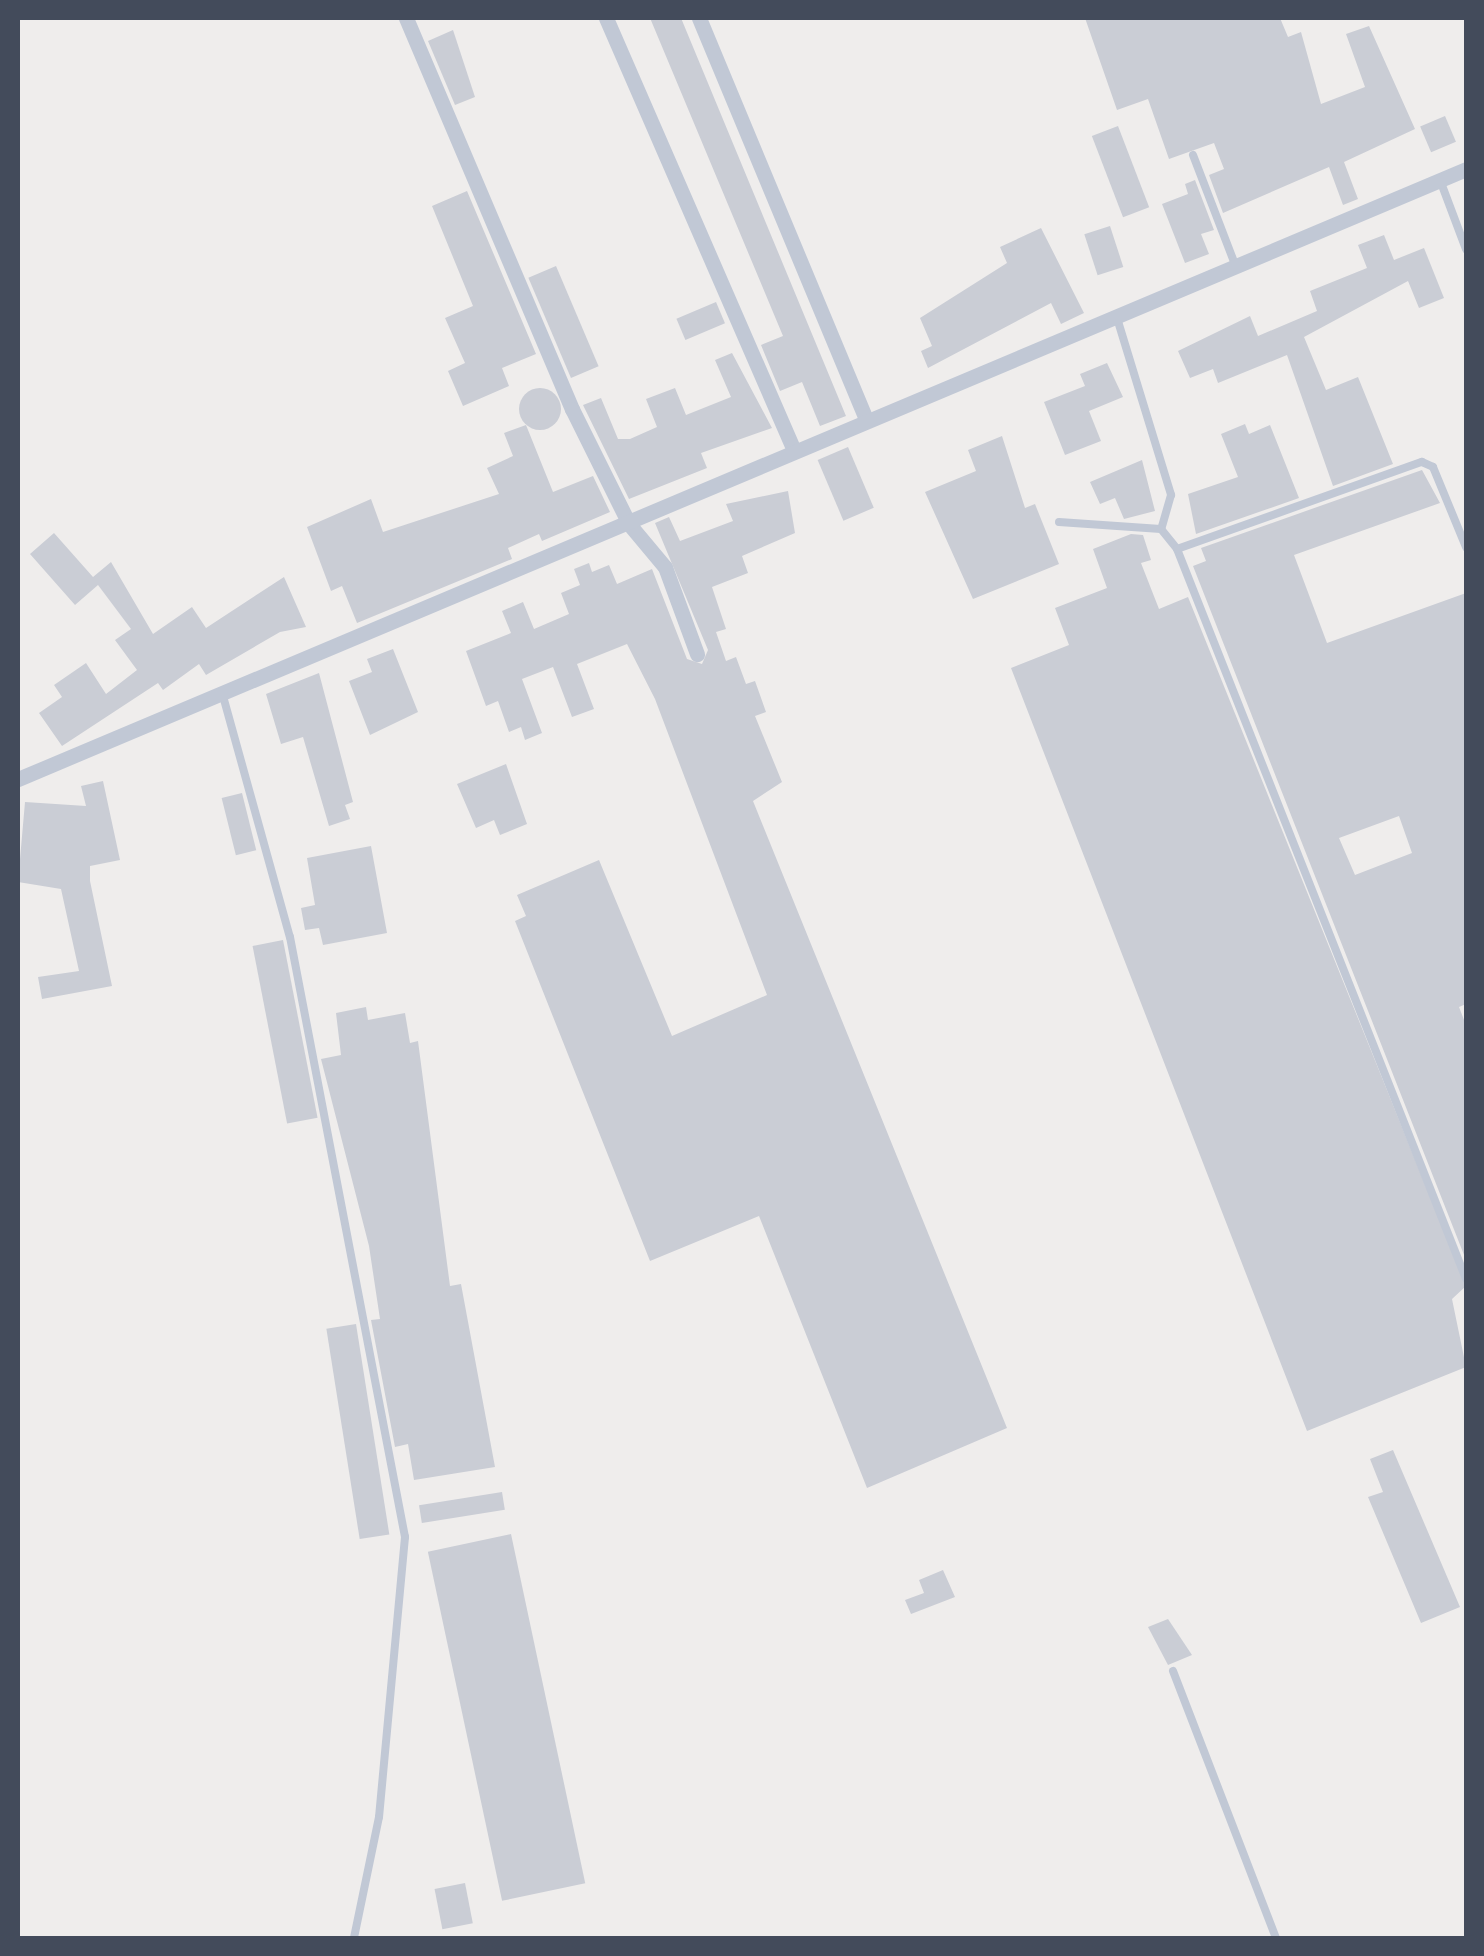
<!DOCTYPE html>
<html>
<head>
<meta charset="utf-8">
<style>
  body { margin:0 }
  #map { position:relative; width:1484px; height:1956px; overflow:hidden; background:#efedec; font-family:Roboto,sans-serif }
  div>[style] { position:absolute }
  .building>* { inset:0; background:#cacdd5; transform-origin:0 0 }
  .round { border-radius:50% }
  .lane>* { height:8px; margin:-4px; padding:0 4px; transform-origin:4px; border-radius:4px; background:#c1c8d5 }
  .street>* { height:15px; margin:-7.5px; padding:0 7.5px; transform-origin:7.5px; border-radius:7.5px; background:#c1c8d5 }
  span { translate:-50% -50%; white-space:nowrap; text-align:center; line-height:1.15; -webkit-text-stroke:9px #fff; paint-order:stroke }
  .frame { position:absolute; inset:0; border:20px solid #434b5b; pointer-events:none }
</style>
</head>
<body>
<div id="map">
  <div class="building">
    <div style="clip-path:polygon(650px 18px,681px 18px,846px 416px,820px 426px,802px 382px,780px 391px,761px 345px,783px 336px)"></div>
    <div style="clip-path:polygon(1085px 18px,1280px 18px,1288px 37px,1301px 32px,1321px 104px,1365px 87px,1346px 34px,1369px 26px,1415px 129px,1344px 162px,1358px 199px,1343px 205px,1329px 167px,1223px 213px,1209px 175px,1224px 169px,1214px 143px,1169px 159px,1148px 99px,1117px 110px)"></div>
    <div style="clip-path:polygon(453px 30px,475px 97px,455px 105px,428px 41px)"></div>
    <div style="left:1445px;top:116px;width:28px;height:27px;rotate:67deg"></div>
    <div style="left:1118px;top:126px;width:87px;height:28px;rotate:69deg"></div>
    <div style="clip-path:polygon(1195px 180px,1214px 230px,1201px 234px,1209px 254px,1185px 263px,1162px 204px,1188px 194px,1185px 184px)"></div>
    <div style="clip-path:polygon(467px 191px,536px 354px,502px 368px,509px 386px,463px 406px,448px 371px,465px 363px,445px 318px,473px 306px,432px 206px)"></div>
    <div style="left:1110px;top:226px;width:43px;height:27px;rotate:72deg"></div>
    <div style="clip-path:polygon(1041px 228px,1084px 313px,1061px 324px,1051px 303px,928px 368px,921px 351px,932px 346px,920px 318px,1007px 263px,1000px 247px)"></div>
    <div style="clip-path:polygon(1384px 235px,1394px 260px,1424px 248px,1444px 298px,1419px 308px,1408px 281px,1304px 337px,1326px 390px,1358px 377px,1393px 464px,1333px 486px,1287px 355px,1218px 383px,1213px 369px,1190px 378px,1178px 351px,1250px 316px,1258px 336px,1317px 311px,1310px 291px,1367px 268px,1358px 245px)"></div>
    <div style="left:556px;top:266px;width:109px;height:30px;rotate:67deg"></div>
    <div style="left:716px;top:302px;width:23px;height:43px;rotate:67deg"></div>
    <div style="clip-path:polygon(732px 353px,772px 428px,701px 453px,707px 468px,629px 499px,583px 405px,601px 398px,618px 439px,630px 439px,657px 427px,646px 399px,675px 388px,686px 415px,731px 397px,715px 360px)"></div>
    <div style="clip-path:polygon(1107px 363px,1123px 397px,1089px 411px,1101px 441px,1065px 455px,1044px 402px,1085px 386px,1080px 374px)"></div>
    <div class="round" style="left:519px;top:388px;width:42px;height:42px"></div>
    <div style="clip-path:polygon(1245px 424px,1249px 434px,1270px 425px,1299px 498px,1196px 534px,1188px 494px,1238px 477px,1221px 434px)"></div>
    <div style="clip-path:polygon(526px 425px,553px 492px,593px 476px,610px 512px,542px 541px,539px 534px,508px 548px,512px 559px,357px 623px,342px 586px,331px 591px,307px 527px,371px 499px,383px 532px,499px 494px,487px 468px,513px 456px,504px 433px)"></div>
    <div style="clip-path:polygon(1002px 436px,1025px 508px,1035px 504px,1059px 564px,973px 599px,925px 492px,976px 471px,968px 450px)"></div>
    <div style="left:848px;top:447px;width:66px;height:33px;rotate:67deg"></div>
    <div style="clip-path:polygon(1142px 460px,1155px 511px,1124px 519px,1115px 498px,1100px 504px,1090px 482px)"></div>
    <div style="clip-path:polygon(evenodd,1422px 470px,1440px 503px,1294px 555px,1327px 643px,1466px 593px,1466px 1004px,1459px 1007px,1466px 1025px,1466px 1260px,1193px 566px,1206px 561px,1201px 548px,1422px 470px,1399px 816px,1412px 853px,1355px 875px,1339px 838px,1399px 816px)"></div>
    <div style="clip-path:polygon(788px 491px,795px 533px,742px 556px,748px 573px,712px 587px,726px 629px,716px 632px,726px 661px,736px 657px,746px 684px,755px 681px,766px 712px,755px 716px,782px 782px,753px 801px,1007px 1428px,867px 1488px,759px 1216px,650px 1261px,515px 921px,526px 916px,517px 895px,599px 860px,672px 1036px,767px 995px,655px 699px,627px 644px,577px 664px,594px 709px,572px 717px,553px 667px,522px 679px,542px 733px,525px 740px,521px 727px,509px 732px,498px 701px,486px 706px,466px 651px,511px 633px,502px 611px,523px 602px,534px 629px,569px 614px,561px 593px,580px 585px,574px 569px,589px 563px,592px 572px,609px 565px,617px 584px,652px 569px,687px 659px,702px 664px,708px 650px,655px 523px,669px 517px,680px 541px,733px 521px,726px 504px)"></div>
    <div style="clip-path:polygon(54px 533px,93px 577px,111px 562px,153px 634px,192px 607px,206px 628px,284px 577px,306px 627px,280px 632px,206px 675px,199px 664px,163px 690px,158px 683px,62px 746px,39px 713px,62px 697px,54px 685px,86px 663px,106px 694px,137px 670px,115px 640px,131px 629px,98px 585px,75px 605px,30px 554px)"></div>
    <div style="clip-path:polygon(1131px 534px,1143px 535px,1151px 560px,1141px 563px,1159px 609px,1188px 597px,1466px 1286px,1452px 1299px,1466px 1367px,1307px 1431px,1011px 668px,1069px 645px,1055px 608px,1107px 588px,1093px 549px)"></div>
    <div style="clip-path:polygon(393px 649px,418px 712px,370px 735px,349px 681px,372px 672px,367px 659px)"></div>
    <div style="clip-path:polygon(319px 673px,353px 802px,345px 805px,350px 819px,329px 826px,303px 737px,281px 744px,266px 694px)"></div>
    <div style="clip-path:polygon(506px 764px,527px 824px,500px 835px,494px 820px,476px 828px,457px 784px)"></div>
    <div style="clip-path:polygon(103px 781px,120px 860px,90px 866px,90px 881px,112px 986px,42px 999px,38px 977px,79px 971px,61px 889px,18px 882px,25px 802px,86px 806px,81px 786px)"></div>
    <div style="left:242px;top:793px;width:59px;height:21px;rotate:76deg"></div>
    <div style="clip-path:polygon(371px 846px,387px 933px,323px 945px,319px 928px,305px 930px,301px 908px,315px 905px,307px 858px)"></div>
    <div style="left:283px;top:940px;width:181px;height:31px;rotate:79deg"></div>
    <div style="clip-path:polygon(366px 1007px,368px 1020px,405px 1013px,410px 1043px,418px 1041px,450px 1286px,461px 1284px,495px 1467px,414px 1480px,408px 1444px,395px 1447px,371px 1320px,380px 1319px,369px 1246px,321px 1059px,341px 1055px,336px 1013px)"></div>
    <div style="left:356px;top:1324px;width:213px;height:30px;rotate:81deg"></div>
    <div style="clip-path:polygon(1393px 1450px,1460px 1607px,1421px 1623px,1368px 1497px,1383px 1492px,1370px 1459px)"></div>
    <div style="left:502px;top:1492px;width:18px;height:84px;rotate:81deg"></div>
    <div style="left:511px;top:1534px;width:357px;height:85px;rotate:78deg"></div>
    <div style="clip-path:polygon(943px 1570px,955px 1597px,911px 1614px,905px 1600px,924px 1593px,919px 1580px)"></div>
    <div style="clip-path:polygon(1168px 1619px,1192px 1655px,1168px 1665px,1148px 1627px)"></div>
    <div style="left:465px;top:1883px;width:41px;height:31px;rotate:79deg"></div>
  </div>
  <div class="lane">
    <div style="left:1193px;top:155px;width:120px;rotate:69deg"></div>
    <div style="left:1440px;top:180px;width:74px;rotate:69.4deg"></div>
    <div style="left:1117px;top:318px;width:185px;rotate:73deg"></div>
    <div style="left:1171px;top:495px;width:35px;rotate:106deg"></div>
    <div style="left:1161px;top:529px;width:26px;rotate:51deg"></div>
    <div style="left:1177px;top:549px;width:785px;rotate:68.4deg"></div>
    <div style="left:1059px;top:522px;width:102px;rotate:3.9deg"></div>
    <div style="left:1177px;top:549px;width:260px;rotate:-19.6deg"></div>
    <div style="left:1422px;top:462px;width:12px;rotate:24deg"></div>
    <div style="left:1433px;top:467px;width:87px;rotate:67.6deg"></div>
    <div style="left:223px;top:696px;width:250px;rotate:74.5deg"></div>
    <div style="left:290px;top:937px;width:611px;rotate:79.15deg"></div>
    <div style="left:405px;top:1537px;width:281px;rotate:95.3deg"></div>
    <div style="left:379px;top:1817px;width:124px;rotate:101.7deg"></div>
    <div style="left:1173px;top:1671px;width:286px;rotate:68.9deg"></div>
  </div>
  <div class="street">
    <div style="left:406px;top:18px;width:425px;rotate:67deg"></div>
    <div style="left:572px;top:409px;width:128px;rotate:63.6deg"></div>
    <div style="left:629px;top:524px;width:56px;rotate:50.1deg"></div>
    <div style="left:665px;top:567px;width:93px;rotate:69.8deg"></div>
    <div style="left:606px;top:18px;width:471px;rotate:66.5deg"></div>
    <div style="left:699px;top:18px;width:434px;rotate:67.4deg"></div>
    <div style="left:18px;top:779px;width:1571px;rotate:-22.84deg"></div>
  </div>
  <div class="frame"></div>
</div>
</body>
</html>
